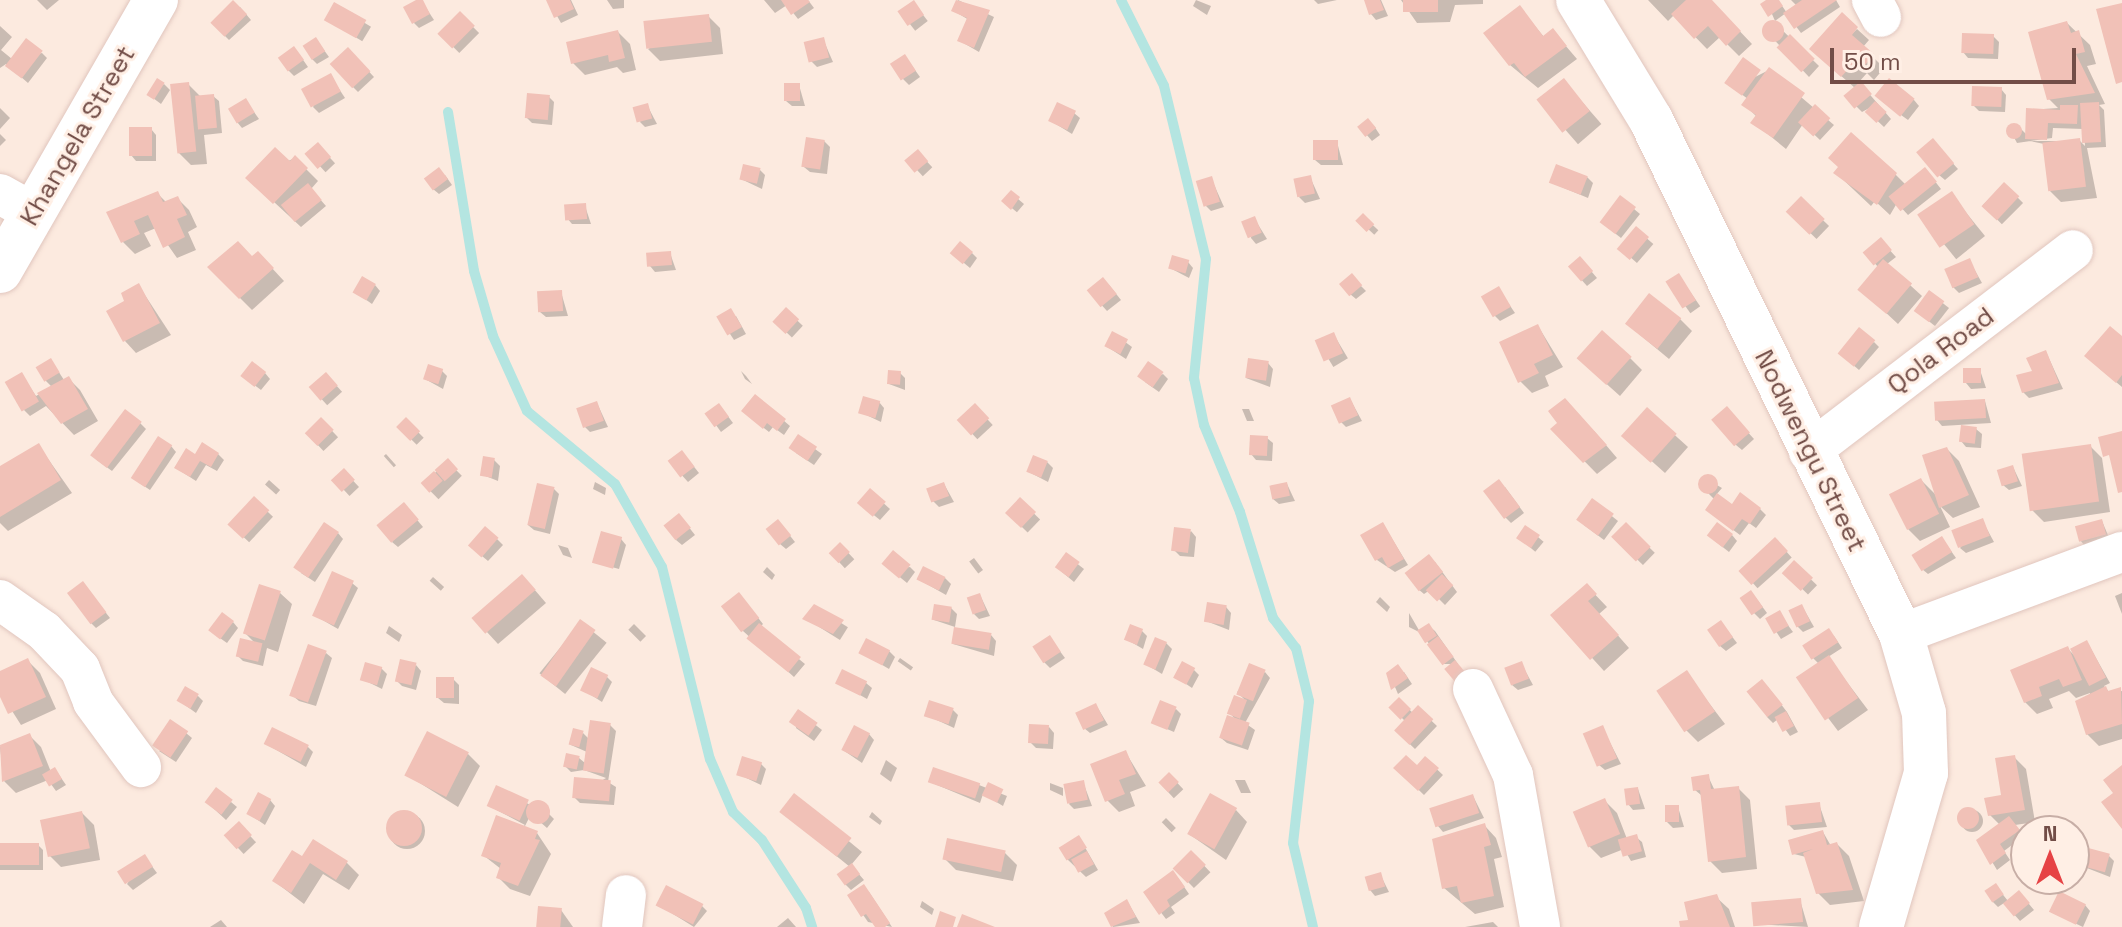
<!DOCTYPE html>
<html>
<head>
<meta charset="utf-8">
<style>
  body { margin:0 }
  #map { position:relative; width:2122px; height:927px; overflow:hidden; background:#fceadf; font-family:"Space Grotesk",sans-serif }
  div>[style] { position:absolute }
  .shadow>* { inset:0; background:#0003; transform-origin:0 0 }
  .round { border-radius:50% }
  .stream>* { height:10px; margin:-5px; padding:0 5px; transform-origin:5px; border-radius:5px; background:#b4e5e1 }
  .building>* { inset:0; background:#f1c1b7; transform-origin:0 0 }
  .roads { filter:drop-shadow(0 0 2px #e1c6be) drop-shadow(0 0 2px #e1c6be) }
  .street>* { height:40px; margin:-20px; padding:0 20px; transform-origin:20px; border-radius:20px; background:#fff }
  .secondary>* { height:44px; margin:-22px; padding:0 22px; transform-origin:22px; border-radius:22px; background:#fff }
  span { translate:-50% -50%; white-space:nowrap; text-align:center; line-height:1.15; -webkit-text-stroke:6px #ffefe5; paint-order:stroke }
  .street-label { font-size:26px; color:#724d47 }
  .north { position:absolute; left:2010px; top:815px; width:80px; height:80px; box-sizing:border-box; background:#ffefe5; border:2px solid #c7aea6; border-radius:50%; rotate:0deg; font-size:22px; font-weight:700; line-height:32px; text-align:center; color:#724d47 }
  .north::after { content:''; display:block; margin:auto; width:28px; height:36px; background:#e64345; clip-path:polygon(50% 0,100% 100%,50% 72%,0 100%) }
  .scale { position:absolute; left:1830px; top:48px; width:246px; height:36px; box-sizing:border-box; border:4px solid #724d47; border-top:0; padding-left:10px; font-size:24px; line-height:28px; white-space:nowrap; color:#724d47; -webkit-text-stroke:6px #ffefe5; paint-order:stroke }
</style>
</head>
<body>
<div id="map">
  <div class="shadow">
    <div style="clip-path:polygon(37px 0,59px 0,47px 10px)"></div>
    <div style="clip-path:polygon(421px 0,434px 20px,419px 28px,414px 23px)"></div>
    <div style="clip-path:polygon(548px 0,571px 0,578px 15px,561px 23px)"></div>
    <div style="clip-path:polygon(607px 0,624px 0,624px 8px,613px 9px)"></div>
    <div style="clip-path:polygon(764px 0,808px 0,814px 8px,798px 19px,787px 5px,775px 13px)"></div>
    <div style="clip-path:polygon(958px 0,994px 17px,979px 52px,960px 41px,969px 20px,954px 11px)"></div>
    <div style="clip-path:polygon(1196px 0,1211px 6px,1207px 15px,1193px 6px)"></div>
    <div style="clip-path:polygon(1314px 0,1337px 0,1318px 4px)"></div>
    <div style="clip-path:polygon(1371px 0,1381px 0,1388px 16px,1376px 20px,1371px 14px)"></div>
    <div style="clip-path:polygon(1401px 0,1483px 0,1483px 4px,1455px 5px,1450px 22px,1417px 23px)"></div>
    <div style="clip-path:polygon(1648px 0,1710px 0,1752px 44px,1739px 56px,1720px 37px,1707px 49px,1674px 15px,1668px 21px)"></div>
    <div style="clip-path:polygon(1766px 0,1778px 0,1787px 13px,1797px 6px,1791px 0,1836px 0,1840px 7px,1801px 33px,1786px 13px,1775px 21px)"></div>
    <div style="left:913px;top:2px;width:24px;height:16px;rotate:52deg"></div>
    <div style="left:335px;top:5px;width:42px;height:17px;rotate:31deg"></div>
    <div style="clip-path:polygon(240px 7px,251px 20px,229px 40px,223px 34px)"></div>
    <div style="clip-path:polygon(1520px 8px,1544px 37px,1553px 31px,1577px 59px,1538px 88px,1510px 65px)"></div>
    <div style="left:460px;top:14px;width:27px;height:28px;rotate:45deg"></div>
    <div style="clip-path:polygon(708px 16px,720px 28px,723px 54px,660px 61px,648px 49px)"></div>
    <div style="clip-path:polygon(1775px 23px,1819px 66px,1809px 77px,1765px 30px)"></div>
    <div style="clip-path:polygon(2067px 23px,2090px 45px,2096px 64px,2087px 66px,2105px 104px,2099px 105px,2104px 110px,2106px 147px,2087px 148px,2097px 198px,2061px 202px,2049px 190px,2044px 144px,2030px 141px,2080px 141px,2085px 146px,2084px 129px,2053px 128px,2052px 138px,2017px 143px,2009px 128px,2018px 126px,2027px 135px,2028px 110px,2058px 108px,2049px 99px)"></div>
    <div style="clip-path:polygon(0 26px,12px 37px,1px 50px,12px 59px,42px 53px,47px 58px,28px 83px,6px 64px,0 68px)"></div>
    <div style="clip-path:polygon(1857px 29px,1869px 40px,1863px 47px,1884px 68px,1874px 80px,1867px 73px,1859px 82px,1891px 119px,1884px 127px,1868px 112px,1875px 105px,1862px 112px,1846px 96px,1855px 88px,1824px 61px)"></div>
    <div style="clip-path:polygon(618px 32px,630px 44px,636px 70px,623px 73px,617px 67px,585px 75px,573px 63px)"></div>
    <div style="clip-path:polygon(1993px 36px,1999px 42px,1998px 59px,1968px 58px,1963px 52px)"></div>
    <div style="clip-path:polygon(316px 39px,329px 57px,317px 64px,312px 59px)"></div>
    <div style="clip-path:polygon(823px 39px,833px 62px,817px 67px,811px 61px)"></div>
    <div style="clip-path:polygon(348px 49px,374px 77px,358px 92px,352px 86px)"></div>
    <div style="clip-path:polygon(299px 54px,308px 67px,294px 76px,288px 70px)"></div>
    <div style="clip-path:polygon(905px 56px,920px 77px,909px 85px,903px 79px)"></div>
    <div style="clip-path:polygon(1769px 70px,1834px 125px,1820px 140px,1803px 124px,1786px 149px,1753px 122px,1757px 117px,1744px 104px,1748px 99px,1733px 88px)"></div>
    <div style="clip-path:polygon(330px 75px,345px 98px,319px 113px,313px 107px)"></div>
    <div style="left:1564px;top:81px;width:57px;height:31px;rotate:49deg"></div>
    <div style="clip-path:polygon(164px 84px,170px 90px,161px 104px,149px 95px)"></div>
    <div style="clip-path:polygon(188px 84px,201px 97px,213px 96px,219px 101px,222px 133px,204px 135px,207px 164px,191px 165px,179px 153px)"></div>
    <div style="clip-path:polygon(799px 85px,805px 106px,792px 106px,786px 101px)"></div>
    <div style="clip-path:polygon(2001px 89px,2006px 95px,2005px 112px,1979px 111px,1973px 105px)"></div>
    <div style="clip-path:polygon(549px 97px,554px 102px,552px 125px,532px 123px,526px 117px)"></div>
    <div style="clip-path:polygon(1914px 100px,1919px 106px,1908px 120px,1883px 102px)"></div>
    <div style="clip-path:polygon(246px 101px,259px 119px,242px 128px,237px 122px)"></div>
    <div style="clip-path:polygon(647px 105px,657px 124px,645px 127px,640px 122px)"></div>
    <div style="clip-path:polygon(0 108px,10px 118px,0 129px)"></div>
    <div style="clip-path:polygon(1074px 113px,1080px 118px,1072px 134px,1051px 121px)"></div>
    <div style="clip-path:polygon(1374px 126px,1380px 135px,1372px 141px,1360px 127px)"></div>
    <div style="clip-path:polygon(151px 129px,156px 135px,156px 161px,136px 161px,131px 155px)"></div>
    <div style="clip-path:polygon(0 134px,6px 140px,0 146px)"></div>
    <div style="clip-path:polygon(824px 141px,830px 147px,827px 174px,810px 172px,804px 167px)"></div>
    <div style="clip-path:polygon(1337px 142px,1343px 165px,1321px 165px,1315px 160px)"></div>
    <div style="left:318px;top:145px;width:25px;height:13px;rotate:47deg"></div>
    <div style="clip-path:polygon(1938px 147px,1958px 169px,1945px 180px,1939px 175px)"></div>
    <div style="left:918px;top:152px;width:21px;height:13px;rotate:47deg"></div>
    <div style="clip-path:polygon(295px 158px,318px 181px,311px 189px,326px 206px,301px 227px,248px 178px)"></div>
    <div style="clip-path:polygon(760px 170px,765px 175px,762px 189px,741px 179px)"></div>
    <div style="clip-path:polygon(1836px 173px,1895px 174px,1906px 185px,1930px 175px,1941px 189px,1908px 215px,1897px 203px,1890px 215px,1875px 201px,1871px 206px)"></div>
    <div style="clip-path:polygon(445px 175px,452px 185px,439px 194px,433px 189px)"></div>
    <div style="clip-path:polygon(1310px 177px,1320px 199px,1305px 203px,1299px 197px)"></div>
    <div style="clip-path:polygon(1587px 177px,1593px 183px,1588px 198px,1552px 183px)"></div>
    <div style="clip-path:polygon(1211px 178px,1224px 207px,1211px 211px,1206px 206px)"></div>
    <div style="left:2004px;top:184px;width:27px;height:30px;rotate:45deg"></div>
    <div style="left:1011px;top:193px;width:17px;height:11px;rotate:40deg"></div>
    <div style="clip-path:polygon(158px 194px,167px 203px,177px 198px,189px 210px,197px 227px,188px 232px,196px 250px,177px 258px,156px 228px,144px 233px,151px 246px,135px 254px,123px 242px,109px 213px)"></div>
    <div style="left:1951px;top:194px;width:54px;height:37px;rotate:51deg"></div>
    <div style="left:1801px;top:199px;width:39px;height:18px;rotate:44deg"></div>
    <div style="clip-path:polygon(585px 206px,591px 224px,572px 224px,567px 218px)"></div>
    <div style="clip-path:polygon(1634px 209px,1640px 214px,1621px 238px,1607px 227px)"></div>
    <div style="left:1363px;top:216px;width:21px;height:6px;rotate:43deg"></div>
    <div style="clip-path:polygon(1254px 218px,1267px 239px,1256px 244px,1251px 238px)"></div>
    <div style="left:1636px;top:229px;width:23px;height:25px;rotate:41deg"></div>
    <div style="clip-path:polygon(1886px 246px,1896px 257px,1887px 264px,1922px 296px,1898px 324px,1869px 297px,1878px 267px,1865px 252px)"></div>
    <div style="clip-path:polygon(670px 253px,676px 270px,655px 272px,650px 266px)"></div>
    <div style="clip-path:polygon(972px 253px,977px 258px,970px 268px,958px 258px)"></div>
    <div style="clip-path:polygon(253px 258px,270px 266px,284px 281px,252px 310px,210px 268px)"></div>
    <div style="clip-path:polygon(1969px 260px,1982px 283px,1959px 293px,1953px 287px)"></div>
    <div style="clip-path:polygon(1188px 262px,1193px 268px,1189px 278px,1170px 268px)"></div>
    <div style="clip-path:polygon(1586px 265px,1597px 278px,1587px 286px,1571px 268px)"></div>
    <div style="clip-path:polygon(1351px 276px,1366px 291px,1356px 299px,1350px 294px)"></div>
    <div style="left:1679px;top:276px;width:37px;height:12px;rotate:55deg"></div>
    <div style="clip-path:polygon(375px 285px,380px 291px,372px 304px,355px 292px)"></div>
    <div style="clip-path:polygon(1109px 285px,1121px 300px,1107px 311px,1089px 291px)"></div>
    <div style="clip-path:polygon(139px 286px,171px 335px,136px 353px,125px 341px,127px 302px)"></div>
    <div style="clip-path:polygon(1498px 288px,1515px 313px,1500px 321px,1494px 315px)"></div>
    <div style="clip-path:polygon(561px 292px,568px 316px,546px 317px,540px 312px)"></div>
    <div style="clip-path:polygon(1930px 293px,1949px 308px,1935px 326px,1922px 316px)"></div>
    <div style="left:786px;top:310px;width:23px;height:16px;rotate:43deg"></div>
    <div style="clip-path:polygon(736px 316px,746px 334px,734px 340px,719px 317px)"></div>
    <div style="clip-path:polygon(1680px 319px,1692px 331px,1669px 359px,1627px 324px)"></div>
    <div style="clip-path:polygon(1538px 326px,1563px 367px,1545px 376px,1549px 386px,1532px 393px,1520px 381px)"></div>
    <div style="clip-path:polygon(1113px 333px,1132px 347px,1126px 359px,1106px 346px)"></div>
    <div style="left:1334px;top:335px;width:27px;height:17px;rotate:59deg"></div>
    <div style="clip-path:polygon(2122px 339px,2122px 387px,2099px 368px)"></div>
    <div style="clip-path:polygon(1874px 342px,1879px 347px,1859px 370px,1845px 358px)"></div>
    <div style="clip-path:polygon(2046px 352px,2063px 389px,2029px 398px,2023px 392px)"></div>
    <div style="clip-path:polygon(1630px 358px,1642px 370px,1620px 396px,1591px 370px)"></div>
    <div style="clip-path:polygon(51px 360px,64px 380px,68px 378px,80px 390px,98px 421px,74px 435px,46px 406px,30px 416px,24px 410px,22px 375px,36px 396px,52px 387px,45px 380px)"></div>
    <div style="clip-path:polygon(1268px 363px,1273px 369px,1270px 387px,1246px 378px)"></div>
    <div style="clip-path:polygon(1980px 370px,1986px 388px,1971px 389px,1966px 383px)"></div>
    <div style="clip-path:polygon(442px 371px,447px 376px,443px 389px,425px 379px)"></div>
    <div style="clip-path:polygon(741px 371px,746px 376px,752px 384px,745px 379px)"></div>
    <div style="clip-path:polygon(265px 373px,270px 379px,261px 390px,249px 381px)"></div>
    <div style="clip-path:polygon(900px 373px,905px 378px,905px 390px,889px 384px)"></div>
    <div style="left:326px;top:374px;width:24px;height:20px;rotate:48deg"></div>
    <div style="clip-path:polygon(1163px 374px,1168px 379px,1159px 392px,1145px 382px)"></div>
    <div style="clip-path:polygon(755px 396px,790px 426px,784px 435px,773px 427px,769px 432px,749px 416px)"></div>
    <div style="clip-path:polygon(1350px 399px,1362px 421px,1346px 427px,1341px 422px)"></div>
    <div style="clip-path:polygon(1985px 401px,1991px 423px,1942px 426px,1937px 420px)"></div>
    <div style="clip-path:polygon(879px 402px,884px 408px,881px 422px,860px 412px)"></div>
    <div style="clip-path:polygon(597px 403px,608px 427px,590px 432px,585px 427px)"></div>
    <div style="left:975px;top:406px;width:26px;height:21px;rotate:47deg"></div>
    <div style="clip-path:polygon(1242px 409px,1249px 409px,1254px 421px,1247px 421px)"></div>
    <div style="clip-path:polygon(1727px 409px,1754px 439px,1742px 450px,1736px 445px)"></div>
    <div style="clip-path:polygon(1647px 410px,1688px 447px,1665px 473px,1636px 447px)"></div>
    <div style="clip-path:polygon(724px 411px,733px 423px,721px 432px,708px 414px)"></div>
    <div style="left:321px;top:419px;width:25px;height:20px;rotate:47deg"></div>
    <div style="left:406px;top:420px;width:25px;height:10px;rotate:45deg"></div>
    <div style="clip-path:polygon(140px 423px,146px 429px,112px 471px,97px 460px)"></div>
    <div style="clip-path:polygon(1553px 429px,1594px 431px,1617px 458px,1597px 474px)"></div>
    <div style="clip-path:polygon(1976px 429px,1982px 434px,1981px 448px,1966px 447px,1961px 441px)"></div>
    <div style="clip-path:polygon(798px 437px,822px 454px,814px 465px,796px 453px)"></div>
    <div style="clip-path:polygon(1267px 438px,1273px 443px,1272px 461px,1256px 460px,1251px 454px)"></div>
    <div style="clip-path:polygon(39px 446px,72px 493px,8px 531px,0 523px,0 469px)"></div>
    <div style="clip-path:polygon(171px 446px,176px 452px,150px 490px,138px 482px)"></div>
    <div style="clip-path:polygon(2090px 446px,2102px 458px,2110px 512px,2044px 522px,2032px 510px)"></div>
    <div style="clip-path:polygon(1947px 449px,1959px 461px,1980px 507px,1953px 518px,1940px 506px,1950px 527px,1920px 541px,1908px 529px,1921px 480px,1938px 497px)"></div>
    <div style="clip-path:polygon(218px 454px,224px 460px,217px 471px,206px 465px,196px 481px,176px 468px,196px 456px)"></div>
    <div style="left:386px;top:454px;width:15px;height:3px;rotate:48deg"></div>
    <div style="clip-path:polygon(687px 458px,699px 473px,688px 482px,670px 462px)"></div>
    <div style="clip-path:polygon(494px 460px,500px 466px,498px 481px,483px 475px)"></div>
    <div style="left:447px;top:461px;width:21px;height:33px;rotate:45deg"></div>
    <div style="clip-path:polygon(1047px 462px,1053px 468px,1048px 482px,1029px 472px)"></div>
    <div style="clip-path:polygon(2013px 467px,2022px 486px,2009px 490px,2003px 485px)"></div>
    <div style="left:344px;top:471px;width:22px;height:13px;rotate:47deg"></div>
    <div style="clip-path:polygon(1703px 477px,1722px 488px,1716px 495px,1732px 507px,1741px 495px,1760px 509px,1766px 515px,1756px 528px,1749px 523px,1740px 535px,1713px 515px,1715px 500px,1700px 485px)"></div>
    <div style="left:269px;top:480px;width:15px;height:6px;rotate:42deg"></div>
    <div style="clip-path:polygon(595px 482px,606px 488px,605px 495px,593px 489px)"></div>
    <div style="clip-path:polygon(944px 484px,954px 502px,939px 507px,933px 501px)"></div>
    <div style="clip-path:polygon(1287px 484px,1295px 501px,1279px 504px,1273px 499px)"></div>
    <div style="clip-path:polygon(1505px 487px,1524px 513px,1511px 523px,1505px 517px)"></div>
    <div style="clip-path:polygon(554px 489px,559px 494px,550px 534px,534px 530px,528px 525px)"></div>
    <div style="clip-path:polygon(870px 491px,890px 509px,880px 520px,865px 508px)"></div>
    <div style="left:254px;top:499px;width:26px;height:35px;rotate:43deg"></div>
    <div style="left:1020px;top:500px;width:28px;height:18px;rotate:44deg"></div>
    <div style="clip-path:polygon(1593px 501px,1618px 521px,1604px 540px,1584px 525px)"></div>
    <div style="clip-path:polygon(409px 510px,423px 527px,398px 547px,392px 542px)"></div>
    <div style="clip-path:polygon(1982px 520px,1994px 542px,1966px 553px,1960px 548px)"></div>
    <div style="clip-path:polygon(684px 521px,695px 535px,682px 545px,676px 540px)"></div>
    <div style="clip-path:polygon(2102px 521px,2110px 540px,2085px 546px,2080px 540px)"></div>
    <div style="clip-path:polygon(1383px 524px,1408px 565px,1395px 572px,1377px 560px)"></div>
    <div style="left:1626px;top:525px;width:40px;height:17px;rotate:44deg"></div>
    <div style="clip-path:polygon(783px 527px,795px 542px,786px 549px,780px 544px)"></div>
    <div style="left:1526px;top:527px;width:23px;height:13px;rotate:40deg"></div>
    <div style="clip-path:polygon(1191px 531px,1196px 537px,1194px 557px,1180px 556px,1174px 550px)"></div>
    <div style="clip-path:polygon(338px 533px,343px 539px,315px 582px,301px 573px)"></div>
    <div style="clip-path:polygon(1732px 535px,1737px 541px,1729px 552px,1715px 541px)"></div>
    <div style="clip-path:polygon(1942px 538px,1956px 558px,1928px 574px,1922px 569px)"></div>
    <div style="clip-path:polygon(497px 539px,503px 545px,488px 561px,476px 551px)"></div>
    <div style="clip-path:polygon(621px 539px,626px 545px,619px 569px,593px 562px)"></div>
    <div style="left:1775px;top:539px;width:25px;height:46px;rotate:48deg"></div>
    <div style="left:840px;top:544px;width:21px;height:13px;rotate:47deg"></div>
    <div style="clip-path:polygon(558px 545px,568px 548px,572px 558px,563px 555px)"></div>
    <div style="clip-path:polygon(1066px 555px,1084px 569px,1074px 582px,1062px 572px)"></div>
    <div style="left:974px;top:558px;width:15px;height:6px;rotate:53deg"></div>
    <div style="clip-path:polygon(1435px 562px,1457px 592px,1445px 605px,1430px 590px,1424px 594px,1418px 589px)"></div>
    <div style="left:1794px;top:563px;width:32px;height:13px;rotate:44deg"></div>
    <div style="clip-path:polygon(767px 567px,775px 575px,772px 580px,763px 572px)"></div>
    <div style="clip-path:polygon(910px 567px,915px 572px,907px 583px,890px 569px)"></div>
    <div style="left:433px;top:577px;width:15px;height:5px;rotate:42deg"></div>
    <div style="clip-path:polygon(945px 578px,951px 584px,946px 595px,918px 579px)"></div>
    <div style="clip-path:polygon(352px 583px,358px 588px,338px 629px,314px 615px)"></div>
    <div style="clip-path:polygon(1586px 585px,1607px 607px,1599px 614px,1629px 648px,1604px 671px,1553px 615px)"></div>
    <div style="clip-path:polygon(534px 589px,546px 603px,498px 644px,474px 618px)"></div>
    <div style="clip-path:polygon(88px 590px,110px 618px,96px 628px,91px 623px)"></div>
    <div style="clip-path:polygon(280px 593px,292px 604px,278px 652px,267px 648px,263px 666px,243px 661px,238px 656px,256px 644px,246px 634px)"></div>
    <div style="clip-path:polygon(2122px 593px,2122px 614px,2115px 596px)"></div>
    <div style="clip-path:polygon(980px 595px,990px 616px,979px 619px,974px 614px)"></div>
    <div style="clip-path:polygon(1380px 597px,1390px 607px,1387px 612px,1376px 602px)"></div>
    <div style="clip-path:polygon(1756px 598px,1767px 613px,1760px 619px,1754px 613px)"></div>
    <div style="clip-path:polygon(744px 600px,763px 624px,760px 627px,805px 664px,794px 677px,743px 631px)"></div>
    <div style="left:814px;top:606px;width:40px;height:15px;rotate:32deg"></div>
    <div style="clip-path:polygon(1802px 606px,1814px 627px,1803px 632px,1797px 626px)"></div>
    <div style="clip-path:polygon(1226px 607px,1231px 613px,1229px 630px,1206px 621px)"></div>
    <div style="clip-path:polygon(951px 608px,957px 614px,955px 627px,934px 620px)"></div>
    <div style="clip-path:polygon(1409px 613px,1420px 632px,1429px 626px,1435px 631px,1458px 664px,1444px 664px,1421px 633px,1409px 627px)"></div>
    <div style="clip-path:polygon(1779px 613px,1793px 632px,1781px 639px,1768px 619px)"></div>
    <div style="clip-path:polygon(233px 622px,238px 628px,227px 643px,217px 636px)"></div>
    <div style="left:581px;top:622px;width:33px;height:66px;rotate:39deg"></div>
    <div style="clip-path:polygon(1721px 622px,1737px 643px,1726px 651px,1720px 646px)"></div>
    <div style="left:634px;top:624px;width:17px;height:8px;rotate:45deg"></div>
    <div style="clip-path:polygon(389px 626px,402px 635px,399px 642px,386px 633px)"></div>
    <div style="clip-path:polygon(1142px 631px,1147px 636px,1143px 649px,1126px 639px)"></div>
    <div style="clip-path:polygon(991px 635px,996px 641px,994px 656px,953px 644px)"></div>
    <div style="clip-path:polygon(1834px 636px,1842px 648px,1828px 657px,1868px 710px,1838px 731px,1798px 678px,1819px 664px,1813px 658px)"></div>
    <div style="clip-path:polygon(1050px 638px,1065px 658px,1050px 668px,1044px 662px)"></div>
    <div style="clip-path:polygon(2087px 642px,2110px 683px,2104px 686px,2110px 693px,2122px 691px,2122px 739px,2099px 746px,2087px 734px,2090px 693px,2076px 698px,2069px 691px,2049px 699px,2053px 708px,2037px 714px,2025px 702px,2068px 649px,2076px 657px)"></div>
    <div style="clip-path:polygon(1166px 643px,1172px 649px,1162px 674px,1147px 665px)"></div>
    <div style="clip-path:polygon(889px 651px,895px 657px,889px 669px,862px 653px)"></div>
    <div style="clip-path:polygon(326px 653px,332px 658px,316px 706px,299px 701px,293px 696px)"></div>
    <div style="left:900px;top:658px;width:16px;height:4px;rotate:35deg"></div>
    <div style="clip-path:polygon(28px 661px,40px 673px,56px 709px,21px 725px,0 692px,0 673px)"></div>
    <div style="clip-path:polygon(1521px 663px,1533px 685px,1518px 690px,1512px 685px)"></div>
    <div style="clip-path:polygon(416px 665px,421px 671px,416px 690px,402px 686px,397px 681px)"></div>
    <div style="clip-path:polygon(381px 668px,387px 674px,382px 689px,362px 679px)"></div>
    <div style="clip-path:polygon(1194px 670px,1199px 675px,1192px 688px,1176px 677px)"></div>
    <div style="clip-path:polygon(1265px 672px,1270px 678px,1245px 723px,1255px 730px,1248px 750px,1227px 743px,1221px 738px,1234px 718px,1230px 713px,1244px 699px,1237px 692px)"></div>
    <div style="clip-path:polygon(1404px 672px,1412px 684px,1398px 694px,1389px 673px)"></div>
    <div style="clip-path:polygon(1686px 673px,1725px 724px,1698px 742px,1686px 730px)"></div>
    <div style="clip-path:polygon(606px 676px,612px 682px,602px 702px,582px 689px)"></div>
    <div style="clip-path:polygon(453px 679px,459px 685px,459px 704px,444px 703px,438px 698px)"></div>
    <div style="clip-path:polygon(837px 682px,866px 683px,872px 688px,867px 699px)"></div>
    <div style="clip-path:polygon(1768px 687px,1787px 712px,1798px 732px,1790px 736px,1778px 719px,1773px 723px,1767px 717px)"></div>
    <div style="clip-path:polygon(198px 696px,203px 701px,196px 713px,178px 700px)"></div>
    <div style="clip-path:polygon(1399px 700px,1413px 713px,1418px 708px,1437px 726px,1415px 749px,1396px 731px,1405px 721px,1392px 708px)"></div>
    <div style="clip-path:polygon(1096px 705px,1108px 725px,1090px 733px,1084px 728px)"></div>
    <div style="clip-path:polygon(1176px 709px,1181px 714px,1174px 732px,1153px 723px)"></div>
    <div style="clip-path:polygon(953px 710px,958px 715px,954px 728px,926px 715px)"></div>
    <div style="clip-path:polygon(799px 712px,822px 730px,814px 741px,796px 728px)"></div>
    <div style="clip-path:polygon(610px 725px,616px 731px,608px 782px,616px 787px,614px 805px,580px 803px,574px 797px,606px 778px,584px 770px,571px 772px,565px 766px,579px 758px,585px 763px,587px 752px,571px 745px,583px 733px,589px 739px)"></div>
    <div style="clip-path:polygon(1049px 727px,1054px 733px,1053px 749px,1036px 748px,1030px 742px)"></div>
    <div style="clip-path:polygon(1602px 727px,1621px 764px,1605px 770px,1599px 765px)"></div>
    <div style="clip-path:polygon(186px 733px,192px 738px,176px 762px,159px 751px)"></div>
    <div style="clip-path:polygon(869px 734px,874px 740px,862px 763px,843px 750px)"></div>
    <div style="clip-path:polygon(29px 735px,41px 747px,51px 772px,55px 769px,66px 785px,56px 791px,48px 780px,16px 793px,4px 781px,0 747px)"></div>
    <div style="clip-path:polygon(266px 744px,308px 747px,313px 752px,306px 767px)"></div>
    <div style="clip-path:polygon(1126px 753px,1146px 786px,1130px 792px,1135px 806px,1119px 812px,1107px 800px)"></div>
    <div style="clip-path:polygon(468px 754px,480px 766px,458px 807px,407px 775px)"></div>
    <div style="clip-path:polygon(2014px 757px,2026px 769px,2035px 822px,2015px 825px,2024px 836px,2004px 851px,2010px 860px,1997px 870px,1979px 840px,2000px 825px,1990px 815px,2003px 797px)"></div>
    <div style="clip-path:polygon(1426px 759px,1443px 775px,1424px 795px,1396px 768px,1417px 768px)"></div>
    <div style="clip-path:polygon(886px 760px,897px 768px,891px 782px,880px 774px)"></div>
    <div style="clip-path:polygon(761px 764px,766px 769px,761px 785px,738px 774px)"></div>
    <div style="left:1169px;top:774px;width:21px;height:13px;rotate:47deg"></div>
    <div style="clip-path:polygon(1708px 776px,1715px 791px,1738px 788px,1750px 800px,1757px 869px,1722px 873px,1710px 861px,1701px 795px,1695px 790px)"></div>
    <div style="clip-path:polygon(1235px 780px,1245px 780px,1251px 793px,1241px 793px)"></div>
    <div style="clip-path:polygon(930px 782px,979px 785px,1007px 796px,1003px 806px,983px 794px,980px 803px)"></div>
    <div style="clip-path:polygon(1083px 782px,1092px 806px,1074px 809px,1069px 804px)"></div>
    <div style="clip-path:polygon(1050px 783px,1063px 788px,1063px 796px,1050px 790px)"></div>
    <div style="clip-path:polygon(497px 787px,534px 807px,538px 803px,554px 819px,547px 828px,531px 814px,524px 828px,537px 833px,551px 854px,530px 896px,510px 889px,498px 877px,501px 869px,483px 855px,525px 825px,489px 806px)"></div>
    <div style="clip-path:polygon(1638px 789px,1645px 809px,1633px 810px,1628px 804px)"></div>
    <div style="clip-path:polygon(794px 796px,862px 852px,851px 865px,864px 880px,851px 890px,845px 884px,850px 867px,782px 812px)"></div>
    <div style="clip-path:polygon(1473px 796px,1484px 818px,1443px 832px,1438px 826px)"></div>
    <div style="clip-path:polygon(270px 800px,275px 806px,265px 825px,249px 814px)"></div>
    <div style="clip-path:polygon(1605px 801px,1617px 813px,1627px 839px,1636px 837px,1642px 842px,1646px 857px,1631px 861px,1624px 849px,1601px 858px,1589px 846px)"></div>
    <div style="clip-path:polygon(231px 802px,237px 807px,226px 820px,212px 807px)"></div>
    <div style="clip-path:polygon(1819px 804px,1827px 827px,1794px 830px,1789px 825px)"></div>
    <div style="clip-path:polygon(1678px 807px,1684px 827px,1673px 828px,1667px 822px)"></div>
    <div style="clip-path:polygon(1236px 810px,1247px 822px,1226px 860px,1189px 834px)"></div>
    <div class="round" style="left:1961px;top:810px;width:22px;height:22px"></div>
    <div style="clip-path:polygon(872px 812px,882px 821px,880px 825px,869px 817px)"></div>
    <div class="round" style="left:389px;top:813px;width:36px;height:36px"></div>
    <div style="clip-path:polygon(82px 813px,94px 825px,100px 860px,61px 867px,49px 855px)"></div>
    <div style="left:1166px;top:818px;width:14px;height:6px;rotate:45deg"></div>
    <div style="left:239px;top:824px;width:25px;height:17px;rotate:47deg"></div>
    <div style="clip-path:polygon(1485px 826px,1496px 838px,1502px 857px,1494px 859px,1504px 907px,1475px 914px,1444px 888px)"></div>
    <div style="clip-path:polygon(1823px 832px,1831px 846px,1837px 844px,1849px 856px,1864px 901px,1830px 905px,1818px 893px,1806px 857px,1794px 854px)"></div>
    <div style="clip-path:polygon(1079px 837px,1098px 870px,1086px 877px,1067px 859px)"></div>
    <div style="clip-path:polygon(0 845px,38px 845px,43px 850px,43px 870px,0 870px)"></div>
    <div style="left:1191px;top:852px;width:28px;height:23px;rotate:46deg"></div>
    <div style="clip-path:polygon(1005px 853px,1017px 865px,1013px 881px,956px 870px,944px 858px)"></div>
    <div style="clip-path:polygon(2109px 856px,2114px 861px,2110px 877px,2074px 863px)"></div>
    <div style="clip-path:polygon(145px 857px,157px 873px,133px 890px,127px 884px)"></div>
    <div style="clip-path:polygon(303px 859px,347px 863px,359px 875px,349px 890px,323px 874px,304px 904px,274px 881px)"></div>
    <div style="clip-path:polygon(1380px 874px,1389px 892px,1375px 896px,1370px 890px)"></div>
    <div style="clip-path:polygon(1178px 878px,1189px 894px,1171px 907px,1175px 913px,1166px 919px,1146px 893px)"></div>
    <div style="clip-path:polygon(1996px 886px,2008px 901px,2024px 898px,2034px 910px,2020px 921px,2004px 903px,1998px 907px,1992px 901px)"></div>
    <div style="clip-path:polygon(869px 892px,892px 927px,868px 922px,850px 896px)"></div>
    <div style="clip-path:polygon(1716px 897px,1729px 909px,1735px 927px,1682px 927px)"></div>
    <div style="clip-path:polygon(1800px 900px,1808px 927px,1755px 924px)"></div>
    <div style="clip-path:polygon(922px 901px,934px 909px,932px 915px,920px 907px)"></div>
    <div style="clip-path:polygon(1127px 901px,1140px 923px,1113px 927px,1107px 914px)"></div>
    <div style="clip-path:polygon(657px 904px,702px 906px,707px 911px,694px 927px)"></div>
    <div style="clip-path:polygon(2085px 905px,2090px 911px,2083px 927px,2051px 912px)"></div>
    <div style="clip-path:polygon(561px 910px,573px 927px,538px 927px)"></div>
    <div style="clip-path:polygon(788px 918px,796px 927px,777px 927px)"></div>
    <div style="clip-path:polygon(221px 920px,227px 927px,210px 927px)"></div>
    <div style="clip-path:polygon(1493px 922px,1498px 927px,1465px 927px)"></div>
  </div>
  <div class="stream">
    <div style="left:1121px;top:0;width:96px;rotate:63.4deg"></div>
    <div style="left:1164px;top:86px;width:178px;rotate:76.4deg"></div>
    <div style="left:1206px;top:259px;width:120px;rotate:95.8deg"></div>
    <div style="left:1194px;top:378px;width:48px;rotate:78deg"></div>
    <div style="left:1204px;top:425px;width:94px;rotate:67.5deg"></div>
    <div style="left:1240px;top:512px;width:111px;rotate:72.7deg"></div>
    <div style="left:1273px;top:618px;width:38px;rotate:53deg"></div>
    <div style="left:1296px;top:648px;width:55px;rotate:76.2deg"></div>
    <div style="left:1309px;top:701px;width:143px;rotate:96.4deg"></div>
    <div style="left:1293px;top:843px;width:86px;rotate:76.6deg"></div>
    <div style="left:448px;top:112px;width:161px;rotate:80.7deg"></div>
    <div style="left:474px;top:271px;width:68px;rotate:73.7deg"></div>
    <div style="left:493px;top:336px;width:82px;rotate:65.6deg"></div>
    <div style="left:527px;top:411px;width:114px;rotate:39.7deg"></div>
    <div style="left:615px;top:484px;width:95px;rotate:60.5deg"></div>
    <div style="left:662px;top:567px;width:198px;rotate:76deg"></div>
    <div style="left:710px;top:759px;width:58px;rotate:66.5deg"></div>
    <div style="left:733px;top:812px;width:40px;rotate:44deg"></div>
    <div style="left:762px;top:840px;width:81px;rotate:57.1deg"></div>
    <div style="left:806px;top:908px;width:20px;rotate:72deg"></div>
  </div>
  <div class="building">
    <div style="left:233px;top:0;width:20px;height:32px;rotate:45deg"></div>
    <div style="clip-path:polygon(416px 0,423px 0,430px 14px,412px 24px,403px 7px)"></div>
    <div style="clip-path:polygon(546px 0,570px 0,574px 9px,554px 18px)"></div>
    <div style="clip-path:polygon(781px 0,808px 0,810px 2px,791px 15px)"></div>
    <div style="left:914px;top:0;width:18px;height:20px;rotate:56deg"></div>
    <div style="clip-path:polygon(956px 0,990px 10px,974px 48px,957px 41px,967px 18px,951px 11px)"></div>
    <div style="clip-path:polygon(1364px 0,1380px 0,1384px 10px,1369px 15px)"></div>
    <div style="left:1403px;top:0;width:35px;height:12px"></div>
    <div style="clip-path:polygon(1686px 0,1712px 0,1741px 31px,1726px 46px,1708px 26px,1694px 39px,1671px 14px)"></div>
    <div style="clip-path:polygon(1766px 0,1779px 0,1783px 6px,1768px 17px,1760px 4px)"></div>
    <div style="clip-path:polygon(1802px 0,1837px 0,1794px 29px,1783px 13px)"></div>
    <div style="left:334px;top:2px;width:37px;height:21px;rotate:29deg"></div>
    <div style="clip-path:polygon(2122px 3px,2122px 82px,2116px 84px,2096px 9px)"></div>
    <div style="clip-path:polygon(1520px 5px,1543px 36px,1553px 28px,1567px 46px,1525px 77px,1514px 63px,1509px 66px,1483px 33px)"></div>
    <div style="left:460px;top:11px;width:21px;height:32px;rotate:45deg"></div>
    <div style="clip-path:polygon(1842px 12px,1858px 27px,1852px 35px,1874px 54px,1861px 70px,1854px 63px,1841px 77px,1809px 49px)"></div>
    <div style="left:709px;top:14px;width:28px;height:66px;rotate:84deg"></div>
    <div class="round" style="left:1762px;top:20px;width:22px;height:22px"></div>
    <div style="clip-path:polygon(2067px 21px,2071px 33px,2079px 30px,2085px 52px,2076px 54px,2095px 93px,2047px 100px,2028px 32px)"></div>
    <div style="clip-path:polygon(618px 30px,625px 58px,609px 62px,608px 55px,571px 64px,566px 42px)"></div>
    <div style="left:1962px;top:33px;width:32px;height:20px;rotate:2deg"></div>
    <div style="left:1790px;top:34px;width:35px;height:19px;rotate:45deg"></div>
    <div style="left:316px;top:37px;width:17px;height:16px;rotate:57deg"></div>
    <div style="left:824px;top:37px;width:21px;height:21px;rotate:76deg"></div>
    <div style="left:26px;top:38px;width:21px;height:35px;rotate:37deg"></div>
    <div style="left:294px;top:46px;width:17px;height:20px;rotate:54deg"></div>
    <div style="left:348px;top:47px;width:33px;height:25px;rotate:47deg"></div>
    <div style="left:905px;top:54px;width:20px;height:18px;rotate:57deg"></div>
    <div style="left:1743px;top:57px;width:22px;height:32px;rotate:36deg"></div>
    <div style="clip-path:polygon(1769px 67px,1805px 93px,1773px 138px,1750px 123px,1756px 115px,1741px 105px)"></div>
    <div style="left:331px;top:73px;width:21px;height:34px;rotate:62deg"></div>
    <div style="left:157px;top:78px;width:9px;height:20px;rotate:32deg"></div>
    <div style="left:1564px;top:78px;width:42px;height:35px;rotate:52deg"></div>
    <div style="left:1889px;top:78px;width:33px;height:23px;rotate:39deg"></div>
    <div style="left:1861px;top:81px;width:17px;height:23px;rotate:50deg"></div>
    <div style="left:189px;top:82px;width:70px;height:19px;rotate:84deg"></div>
    <div style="left:784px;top:83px;width:16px;height:18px"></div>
    <div style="left:1972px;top:86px;width:30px;height:20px;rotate:2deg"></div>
    <div style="left:527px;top:93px;width:23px;height:25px;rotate:5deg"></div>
    <div style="left:214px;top:94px;width:34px;height:19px;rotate:85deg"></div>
    <div style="left:246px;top:98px;width:17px;height:21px;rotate:59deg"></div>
    <div style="left:1875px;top:101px;width:16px;height:15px;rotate:43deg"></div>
    <div style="left:1057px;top:102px;width:21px;height:21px;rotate:25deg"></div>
    <div style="left:2099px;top:102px;width:40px;height:19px;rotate:87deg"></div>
    <div style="left:648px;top:103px;width:16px;height:16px;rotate:75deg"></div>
    <div style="left:1815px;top:104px;width:21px;height:25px;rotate:43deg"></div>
    <div style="clip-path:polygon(2060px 105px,2078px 105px,2077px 124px,2048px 123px,2047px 140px,2025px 139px,2026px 108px,2060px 110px)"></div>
    <div style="left:1368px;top:118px;width:13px;height:14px;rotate:51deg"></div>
    <div class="round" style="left:2006px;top:123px;width:16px;height:16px"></div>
    <div style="left:129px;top:127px;width:23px;height:29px"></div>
    <div style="clip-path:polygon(1851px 132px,1897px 173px,1877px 205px,1833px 173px,1838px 167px,1828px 158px)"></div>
    <div style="left:806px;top:137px;width:19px;height:30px;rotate:9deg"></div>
    <div style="left:1933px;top:138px;width:33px;height:22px;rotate:50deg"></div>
    <div style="left:2080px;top:138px;width:49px;height:38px;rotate:83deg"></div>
    <div style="left:1338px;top:140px;width:20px;height:25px;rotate:90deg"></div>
    <div style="left:318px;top:142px;width:20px;height:18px;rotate:49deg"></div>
    <div style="clip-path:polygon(275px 147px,290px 161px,295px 155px,308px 168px,273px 204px,245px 178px)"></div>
    <div style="left:918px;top:149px;width:16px;height:18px;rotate:50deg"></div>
    <div style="left:743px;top:164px;width:18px;height:16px;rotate:13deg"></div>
    <div style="left:1556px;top:164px;width:34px;height:20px;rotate:21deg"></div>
    <div style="left:439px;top:167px;width:15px;height:19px;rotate:53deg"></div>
    <div style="left:1925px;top:167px;width:19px;height:47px;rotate:51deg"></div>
    <div style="left:1311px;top:175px;width:19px;height:18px;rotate:78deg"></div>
    <div style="left:1212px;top:176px;width:27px;height:17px;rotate:73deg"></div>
    <div style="left:2004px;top:182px;width:21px;height:33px;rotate:43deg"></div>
    <div style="left:308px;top:183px;width:22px;height:35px;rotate:51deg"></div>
    <div style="clip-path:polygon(1011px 190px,1020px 197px,1011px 210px,1001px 201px)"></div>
    <div style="clip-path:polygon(158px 191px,163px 202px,178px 196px,187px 215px,177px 219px,185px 237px,163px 248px,148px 215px,134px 221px,140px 234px,121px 243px,106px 212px)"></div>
    <div style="left:1952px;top:191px;width:40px;height:42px;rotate:56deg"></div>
    <div style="left:1620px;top:195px;width:20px;height:34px;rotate:37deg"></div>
    <div style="left:1801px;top:196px;width:33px;height:22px;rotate:44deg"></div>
    <div style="left:586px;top:203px;width:16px;height:22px;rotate:86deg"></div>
    <div style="left:1363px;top:213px;width:16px;height:11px;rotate:45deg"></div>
    <div style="left:1255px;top:216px;width:18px;height:15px;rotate:68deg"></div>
    <div style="left:1636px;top:226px;width:17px;height:30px;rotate:40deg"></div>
    <div style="left:1881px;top:237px;width:17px;height:24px;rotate:50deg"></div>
    <div style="clip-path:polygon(238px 241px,252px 256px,258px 251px,274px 268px,239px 299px,207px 267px)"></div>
    <div style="left:960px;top:241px;width:17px;height:16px;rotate:40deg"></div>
    <div style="left:671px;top:251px;width:14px;height:25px;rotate:86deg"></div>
    <div style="left:1172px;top:255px;width:18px;height:14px;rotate:16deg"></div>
    <div style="left:1580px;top:256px;width:20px;height:16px;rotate:49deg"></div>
    <div style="left:1970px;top:258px;width:21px;height:28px;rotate:67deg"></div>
    <div style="left:1883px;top:259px;width:38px;height:40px;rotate:40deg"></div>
    <div style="left:1352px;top:273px;width:16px;height:17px;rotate:50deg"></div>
    <div style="left:1679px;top:273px;width:32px;height:16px;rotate:58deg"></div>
    <div style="left:362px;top:276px;width:16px;height:19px;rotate:30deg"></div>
    <div style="left:1103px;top:277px;width:22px;height:21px;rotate:51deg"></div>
    <div style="clip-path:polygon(139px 283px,160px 323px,123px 342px,106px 311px,124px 301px,121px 293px)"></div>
    <div style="left:1499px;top:286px;width:24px;height:21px;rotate:60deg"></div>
    <div style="left:562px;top:290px;width:21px;height:25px;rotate:87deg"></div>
    <div style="left:1929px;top:290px;width:19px;height:26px;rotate:36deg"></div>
    <div style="left:1649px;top:293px;width:41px;height:39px;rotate:38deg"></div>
    <div style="left:786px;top:307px;width:18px;height:20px;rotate:43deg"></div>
    <div style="left:731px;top:308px;width:22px;height:17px;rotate:60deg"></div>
    <div style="clip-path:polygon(1538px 324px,1553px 355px,1534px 364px,1539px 373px,1518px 383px,1499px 342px)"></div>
    <div style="clip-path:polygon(2110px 326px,2122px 336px,2122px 375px,2116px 383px,2084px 356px)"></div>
    <div style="left:1859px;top:327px;width:21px;height:34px;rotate:39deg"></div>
    <div style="left:1602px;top:330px;width:40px;height:38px;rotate:42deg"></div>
    <div style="left:1112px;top:331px;width:18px;height:17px;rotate:27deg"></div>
    <div style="left:1334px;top:332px;width:23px;height:21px;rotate:67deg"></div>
    <div style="clip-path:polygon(2046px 350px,2059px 383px,2022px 393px,2016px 375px,2032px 371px,2026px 358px)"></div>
    <div style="left:51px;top:358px;width:17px;height:18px;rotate:59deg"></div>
    <div style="left:1248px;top:358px;width:21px;height:20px;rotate:8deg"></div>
    <div style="left:252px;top:361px;width:18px;height:19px;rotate:38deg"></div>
    <div style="left:1148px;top:361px;width:19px;height:19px;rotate:35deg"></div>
    <div style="left:428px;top:364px;width:16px;height:16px;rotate:18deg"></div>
    <div style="left:1981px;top:368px;width:15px;height:18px;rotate:90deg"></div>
    <div style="left:888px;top:370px;width:13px;height:14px;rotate:4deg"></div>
    <div style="left:22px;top:372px;width:34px;height:20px;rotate:60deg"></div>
    <div style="left:326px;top:372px;width:18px;height:23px;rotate:49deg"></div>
    <div style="clip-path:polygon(69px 376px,88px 409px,61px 424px,37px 393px)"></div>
    <div style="clip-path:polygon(755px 394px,786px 419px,777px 431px,767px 423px,763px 429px,741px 411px)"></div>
    <div style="left:863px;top:396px;width:18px;height:18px;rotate:16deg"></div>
    <div style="left:1350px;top:397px;width:20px;height:21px;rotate:66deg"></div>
    <div style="clip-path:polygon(1565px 398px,1607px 445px,1583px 463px,1550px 429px,1557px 423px,1548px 411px)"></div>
    <div style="left:1985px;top:399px;width:19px;height:51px;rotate:87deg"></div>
    <div style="left:597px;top:401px;width:21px;height:22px;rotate:71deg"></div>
    <div style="left:719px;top:403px;width:17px;height:18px;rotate:54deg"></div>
    <div style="left:975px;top:403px;width:21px;height:25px;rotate:47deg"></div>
    <div style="left:1727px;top:406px;width:35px;height:21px;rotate:49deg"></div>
    <div style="left:1647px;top:407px;width:40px;height:39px;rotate:42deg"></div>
    <div style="left:125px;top:409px;width:21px;height:58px;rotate:37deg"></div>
    <div style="left:321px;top:417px;width:18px;height:23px;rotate:45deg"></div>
    <div style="left:406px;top:417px;width:20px;height:14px;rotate:45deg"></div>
    <div style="left:1961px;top:425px;width:16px;height:17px;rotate:7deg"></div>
    <div style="clip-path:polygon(2122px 431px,2122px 492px,2118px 493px,2109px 455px,2103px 457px,2098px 437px)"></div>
    <div style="left:798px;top:434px;width:23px;height:17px;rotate:34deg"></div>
    <div style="left:1250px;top:435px;width:18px;height:20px;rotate:3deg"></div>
    <div style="left:158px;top:436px;width:17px;height:50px;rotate:33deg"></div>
    <div style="clip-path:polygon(202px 442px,219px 453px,211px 467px,200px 461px,190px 477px,174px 468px,186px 448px,195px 454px)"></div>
    <div style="clip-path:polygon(39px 443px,61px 480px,0 517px,0 466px)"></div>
    <div style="left:2091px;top:444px;width:58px;height:70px;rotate:82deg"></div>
    <div style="clip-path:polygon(1947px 447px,1969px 495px,1939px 508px,1922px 455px)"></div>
    <div style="left:682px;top:450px;width:21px;height:18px;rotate:53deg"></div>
    <div style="left:1033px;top:455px;width:16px;height:18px;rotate:22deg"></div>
    <div style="left:483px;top:456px;width:12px;height:20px;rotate:9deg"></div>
    <div style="left:448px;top:458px;width:15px;height:18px;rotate:48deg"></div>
    <div style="left:2013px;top:465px;width:17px;height:17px;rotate:73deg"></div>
    <div style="left:344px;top:468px;width:16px;height:18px;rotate:47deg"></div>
    <div style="left:434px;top:471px;width:13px;height:18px;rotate:48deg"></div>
    <div class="round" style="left:1698px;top:474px;width:20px;height:20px"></div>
    <div style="left:1921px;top:478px;width:40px;height:36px;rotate:63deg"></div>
    <div style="left:1499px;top:479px;width:35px;height:20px;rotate:53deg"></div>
    <div style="left:944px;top:482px;width:15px;height:19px;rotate:70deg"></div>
    <div style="left:1287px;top:482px;width:14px;height:18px;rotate:78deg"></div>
    <div style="left:537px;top:483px;width:18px;height:43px;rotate:13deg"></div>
    <div style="left:870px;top:488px;width:21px;height:20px;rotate:41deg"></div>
    <div style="clip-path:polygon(1740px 492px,1761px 508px,1750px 524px,1742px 519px,1733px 531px,1705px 510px,1717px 493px,1732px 504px)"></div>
    <div style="left:254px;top:496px;width:21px;height:39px;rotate:43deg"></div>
    <div style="left:1020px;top:497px;width:22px;height:22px;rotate:43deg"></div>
    <div style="left:1592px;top:498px;width:27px;height:27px;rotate:36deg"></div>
    <div style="left:404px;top:502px;width:23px;height:36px;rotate:50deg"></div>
    <div style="left:679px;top:513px;width:19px;height:20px;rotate:51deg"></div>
    <div style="left:1983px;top:518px;width:19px;height:34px;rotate:69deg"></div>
    <div style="left:778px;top:519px;width:21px;height:16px;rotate:51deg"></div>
    <div style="left:2102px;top:519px;width:16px;height:28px;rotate:75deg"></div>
    <div style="left:324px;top:522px;width:18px;height:55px;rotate:34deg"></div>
    <div style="clip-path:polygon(1383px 522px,1404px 559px,1388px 568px,1382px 557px,1375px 561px,1360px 535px)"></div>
    <div style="left:1626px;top:522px;width:35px;height:21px;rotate:45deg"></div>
    <div style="left:1717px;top:522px;width:20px;height:17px;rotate:37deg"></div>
    <div style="left:1525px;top:525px;width:18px;height:16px;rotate:34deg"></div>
    <div style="left:485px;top:526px;width:18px;height:26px;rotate:41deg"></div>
    <div style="left:1174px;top:527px;width:17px;height:24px;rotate:7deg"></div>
    <div style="left:601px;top:531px;width:22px;height:33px;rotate:16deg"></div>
    <div style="left:1942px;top:536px;width:19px;height:36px;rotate:58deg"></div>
    <div style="left:1775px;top:537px;width:19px;height:50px;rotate:47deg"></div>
    <div style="left:840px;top:542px;width:14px;height:16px;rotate:45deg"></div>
    <div style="left:893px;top:550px;width:23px;height:18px;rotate:40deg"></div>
    <div style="left:1066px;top:552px;width:17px;height:19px;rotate:36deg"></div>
    <div style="left:1429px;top:554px;width:23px;height:31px;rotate:52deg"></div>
    <div style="left:1794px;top:560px;width:26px;height:18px;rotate:43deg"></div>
    <div style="left:923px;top:566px;width:25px;height:15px;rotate:26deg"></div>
    <div style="left:332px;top:571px;width:24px;height:49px;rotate:24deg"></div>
    <div style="left:522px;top:574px;width:21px;height:67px;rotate:49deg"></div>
    <div style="left:1442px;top:574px;width:16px;height:23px;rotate:45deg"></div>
    <div style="left:83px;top:581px;width:39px;height:20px;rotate:53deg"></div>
    <div style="clip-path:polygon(1587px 583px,1597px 594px,1588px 601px,1619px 635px,1590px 660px,1550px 615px)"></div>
    <div style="left:259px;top:584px;width:23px;height:52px;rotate:18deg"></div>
    <div style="left:1751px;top:590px;width:21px;height:14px;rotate:55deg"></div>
    <div style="left:739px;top:592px;width:33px;height:23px;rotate:52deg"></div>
    <div style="left:980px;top:593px;width:18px;height:14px;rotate:71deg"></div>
    <div style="left:1207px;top:602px;width:20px;height:20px;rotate:9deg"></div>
    <div style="clip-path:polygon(814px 604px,844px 620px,833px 634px,802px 619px)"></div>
    <div style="left:934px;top:604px;width:18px;height:16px;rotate:9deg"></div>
    <div style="left:1802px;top:604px;width:19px;height:15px;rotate:65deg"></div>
    <div style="left:1780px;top:610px;width:18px;height:17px;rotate:61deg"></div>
    <div style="left:222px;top:612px;width:15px;height:23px;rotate:37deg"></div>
    <div style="left:580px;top:619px;width:19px;height:69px;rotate:35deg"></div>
    <div style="left:1721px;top:620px;width:21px;height:17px;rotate:55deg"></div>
    <div style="left:759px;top:623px;width:54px;height:20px;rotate:39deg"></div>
    <div style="left:1429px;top:623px;width:15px;height:14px;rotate:58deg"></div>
    <div style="left:1130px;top:624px;width:14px;height:17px;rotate:21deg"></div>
    <div style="left:954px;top:627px;width:38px;height:17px;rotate:9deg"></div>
    <div style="left:1829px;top:628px;width:17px;height:32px;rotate:57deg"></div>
    <div style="left:1050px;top:635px;width:20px;height:21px;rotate:57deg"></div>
    <div style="left:1438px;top:636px;width:26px;height:14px;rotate:53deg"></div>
    <div style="left:1155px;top:637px;width:13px;height:30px;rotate:23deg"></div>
    <div style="left:240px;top:638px;width:23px;height:19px;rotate:13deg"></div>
    <div style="left:866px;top:638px;width:27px;height:17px;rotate:27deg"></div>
    <div style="left:2087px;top:640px;width:42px;height:19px;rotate:63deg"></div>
    <div style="left:308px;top:644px;width:20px;height:55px;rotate:20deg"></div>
    <div style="clip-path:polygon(2068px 646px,2082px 680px,2063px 687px,2059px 679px,2039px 687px,2042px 696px,2024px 703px,2010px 670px)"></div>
    <div style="left:1829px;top:655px;width:52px;height:40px;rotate:56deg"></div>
    <div style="clip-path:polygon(28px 658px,46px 697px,8px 714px,0 697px,0 671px)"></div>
    <div style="left:400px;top:659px;width:17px;height:23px;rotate:13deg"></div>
    <div style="left:1455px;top:660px;width:17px;height:14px;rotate:50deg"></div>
    <div style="left:1182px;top:661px;width:15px;height:19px;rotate:28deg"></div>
    <div style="left:1522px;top:661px;width:19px;height:19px;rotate:69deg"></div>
    <div style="left:365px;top:662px;width:18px;height:19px;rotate:16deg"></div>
    <div style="left:1249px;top:663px;width:18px;height:34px;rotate:22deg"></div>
    <div style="clip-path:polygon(1398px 664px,1408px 678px,1391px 690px,1386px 673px)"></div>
    <div style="left:591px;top:667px;width:19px;height:26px;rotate:25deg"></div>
    <div style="left:842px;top:669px;width:28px;height:16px;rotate:26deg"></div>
    <div style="left:1687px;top:670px;width:50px;height:37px;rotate:56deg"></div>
    <div style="left:436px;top:677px;width:18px;height:21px"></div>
    <div style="left:1762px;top:679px;width:33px;height:20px;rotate:51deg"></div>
    <div style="left:185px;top:686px;width:16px;height:17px;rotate:30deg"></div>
    <div style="clip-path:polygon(2106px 686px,2108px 691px,2121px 687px,2122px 724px,2086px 735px,2075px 701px)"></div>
    <div style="left:1234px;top:695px;width:14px;height:20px;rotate:21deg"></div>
    <div style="left:1399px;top:697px;width:17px;height:15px;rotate:45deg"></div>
    <div style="left:929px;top:700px;width:26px;height:17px;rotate:18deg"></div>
    <div style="left:1160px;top:700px;width:18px;height:25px;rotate:22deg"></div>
    <div style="left:1096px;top:703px;width:19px;height:23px;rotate:65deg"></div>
    <div style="left:1418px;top:705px;width:21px;height:35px;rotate:43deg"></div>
    <div style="left:798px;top:709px;width:24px;height:16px;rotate:35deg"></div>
    <div style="left:1786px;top:711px;width:17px;height:13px;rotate:62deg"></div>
    <div style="left:1227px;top:715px;width:24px;height:24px;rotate:19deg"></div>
    <div style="left:170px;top:719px;width:22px;height:32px;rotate:34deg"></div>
    <div style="left:590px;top:720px;width:21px;height:51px;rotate:8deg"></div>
    <div style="left:1029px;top:724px;width:20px;height:19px;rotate:3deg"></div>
    <div style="left:854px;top:725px;width:18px;height:28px;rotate:27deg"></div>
    <div style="left:1603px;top:725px;width:36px;height:22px;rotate:67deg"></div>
    <div style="left:272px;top:727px;width:41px;height:19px;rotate:26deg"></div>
    <div style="left:573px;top:728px;width:11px;height:17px;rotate:15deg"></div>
    <div style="left:427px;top:731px;width:47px;height:50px;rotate:27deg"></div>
    <div style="clip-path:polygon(30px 733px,43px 766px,2px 782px,0 745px)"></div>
    <div style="clip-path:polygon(1126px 750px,1136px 774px,1119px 780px,1125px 794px,1105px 802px,1090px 764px)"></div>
    <div style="left:566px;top:753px;width:14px;height:14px;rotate:12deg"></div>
    <div style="clip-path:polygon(1406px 755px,1417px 765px,1425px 756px,1439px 768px,1418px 791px,1393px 768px)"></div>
    <div style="clip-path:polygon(2015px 755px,2025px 810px,1988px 816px,1984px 798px,2001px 795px,1995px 758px)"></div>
    <div style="left:742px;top:756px;width:21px;height:20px;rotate:17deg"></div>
    <div style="clip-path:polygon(2122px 765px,2122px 829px,2101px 802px,2113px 793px,2103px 780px)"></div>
    <div style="left:55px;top:767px;width:14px;height:15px;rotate:60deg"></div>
    <div style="left:933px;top:767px;width:50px;height:16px;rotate:19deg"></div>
    <div style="left:1169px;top:772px;width:14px;height:15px;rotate:45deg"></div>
    <div style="clip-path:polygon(1709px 774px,1711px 789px,1739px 786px,1746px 857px,1708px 862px,1700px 790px,1693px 791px,1691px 777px)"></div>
    <div style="left:574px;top:777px;width:37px;height:21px;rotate:5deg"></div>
    <div style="left:1084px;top:780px;width:20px;height:21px;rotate:79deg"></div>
    <div style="left:988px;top:782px;width:17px;height:15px;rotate:25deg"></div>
    <div style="left:496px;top:785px;width:36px;height:23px;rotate:24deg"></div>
    <div style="left:216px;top:787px;width:21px;height:19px;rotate:37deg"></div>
    <div style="left:1638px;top:787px;width:17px;height:14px;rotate:83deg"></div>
    <div style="left:258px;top:792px;width:15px;height:25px;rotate:28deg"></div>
    <div style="left:794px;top:793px;width:73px;height:24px;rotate:38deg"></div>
    <div style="left:1210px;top:793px;width:31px;height:47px;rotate:29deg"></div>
    <div style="left:1473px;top:794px;width:20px;height:46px;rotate:72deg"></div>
    <div style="left:1605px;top:798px;width:39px;height:35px;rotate:67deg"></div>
    <div class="round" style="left:526px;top:800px;width:24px;height:24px"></div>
    <div style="left:1820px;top:802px;width:20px;height:35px;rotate:84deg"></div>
    <div style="left:1679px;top:805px;width:17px;height:14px;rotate:90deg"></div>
    <div class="round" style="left:1957px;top:807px;width:22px;height:22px"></div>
    <div class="round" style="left:386px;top:810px;width:36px;height:36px"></div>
    <div style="left:82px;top:811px;width:38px;height:43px;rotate:78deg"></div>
    <div style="clip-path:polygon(496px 815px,538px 831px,535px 839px,540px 840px,518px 886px,496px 878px,501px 863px,481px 856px)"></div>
    <div style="clip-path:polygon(2009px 816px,2020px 830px,2000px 844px,2006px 853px,1990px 865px,1976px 840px)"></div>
    <div style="left:239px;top:821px;width:19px;height:21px;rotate:47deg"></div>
    <div style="clip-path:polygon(1485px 823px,1491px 845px,1484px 847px,1494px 896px,1461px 903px,1457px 886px,1442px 889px,1432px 839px)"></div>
    <div style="clip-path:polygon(1823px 830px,1827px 845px,1837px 842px,1853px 890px,1816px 894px,1803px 853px,1813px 849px,1792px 855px,1788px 840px)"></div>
    <div style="left:1637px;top:834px;width:18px;height:20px;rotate:74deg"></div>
    <div style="left:1079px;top:835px;width:15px;height:24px;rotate:58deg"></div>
    <div style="left:947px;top:838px;width:60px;height:22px;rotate:12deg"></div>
    <div style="clip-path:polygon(313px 839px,348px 861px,336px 880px,310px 863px,291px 893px,272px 881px,292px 850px,302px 856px)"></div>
    <div style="left:0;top:843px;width:39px;height:22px"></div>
    <div style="left:2077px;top:845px;width:34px;height:19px;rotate:15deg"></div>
    <div style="left:1191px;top:850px;width:21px;height:26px;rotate:45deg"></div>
    <div style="left:1087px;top:851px;width:15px;height:18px;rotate:62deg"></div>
    <div style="left:145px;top:854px;width:15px;height:33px;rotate:58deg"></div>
    <div style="left:852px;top:863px;width:14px;height:19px;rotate:54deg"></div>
    <div style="clip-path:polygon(1173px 870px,1185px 887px,1167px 900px,1170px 906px,1159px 915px,1143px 892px)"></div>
    <div style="left:1381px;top:872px;width:15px;height:17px;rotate:74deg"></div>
    <div style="left:1996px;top:883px;width:14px;height:14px;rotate:56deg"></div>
    <div style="clip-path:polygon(864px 884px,890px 923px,885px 927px,875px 927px,866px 914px,861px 917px,847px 895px)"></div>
    <div style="left:666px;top:885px;width:42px;height:23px;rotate:27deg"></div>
    <div style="left:2019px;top:890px;width:17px;height:21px;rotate:50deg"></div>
    <div style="left:2059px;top:891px;width:30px;height:23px;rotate:26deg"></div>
    <div style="clip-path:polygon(1717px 894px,1730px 927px,1680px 927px,1679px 921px,1688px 920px,1684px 902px)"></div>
    <div style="left:1801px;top:898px;width:24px;height:50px;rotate:85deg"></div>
    <div style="clip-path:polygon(1127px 899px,1136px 917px,1111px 927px,1104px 913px)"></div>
    <div style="left:538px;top:906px;width:24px;height:21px;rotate:5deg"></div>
    <div style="clip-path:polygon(940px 911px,956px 917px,953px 927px,935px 927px)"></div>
    <div style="clip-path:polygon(962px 914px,995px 927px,957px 927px)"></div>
  </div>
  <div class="roads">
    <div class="street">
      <div style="left:1872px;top:0;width:19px;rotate:62deg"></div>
      <div style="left:0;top:194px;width:39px;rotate:29deg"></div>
      <div style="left:1809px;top:452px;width:332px;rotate:-37.4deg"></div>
      <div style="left:0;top:600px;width:54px;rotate:35.2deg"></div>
      <div style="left:44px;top:631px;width:52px;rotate:46.5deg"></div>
      <div style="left:80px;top:669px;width:35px;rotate:68deg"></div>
      <div style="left:93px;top:702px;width:81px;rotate:53.6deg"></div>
      <div style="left:1901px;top:634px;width:236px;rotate:-20.4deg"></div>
      <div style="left:1473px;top:689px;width:95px;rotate:65.1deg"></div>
      <div style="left:1513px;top:775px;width:154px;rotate:79.9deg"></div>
      <div style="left:622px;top:927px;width:32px;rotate:-83deg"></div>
    </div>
    <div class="secondary">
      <div style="left:1578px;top:0;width:140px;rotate:58.7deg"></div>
      <div style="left:1651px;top:120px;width:572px;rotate:64.06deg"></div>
      <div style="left:1901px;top:634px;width:82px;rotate:73.8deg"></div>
      <div style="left:1924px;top:713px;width:60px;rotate:88.1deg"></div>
      <div style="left:1926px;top:773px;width:160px;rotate:106.3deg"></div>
      <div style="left:0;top:271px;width:313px;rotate:-60.1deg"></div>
    </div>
  </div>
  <div class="street-label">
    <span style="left:78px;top:136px;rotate:-60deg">Khangela Street</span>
    <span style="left:1941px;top:351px;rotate:-37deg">Qola Road</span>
    <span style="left:1810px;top:451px;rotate:64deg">Nodwengu Street</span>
  </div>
  <div class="north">N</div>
  <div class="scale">50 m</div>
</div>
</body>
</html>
